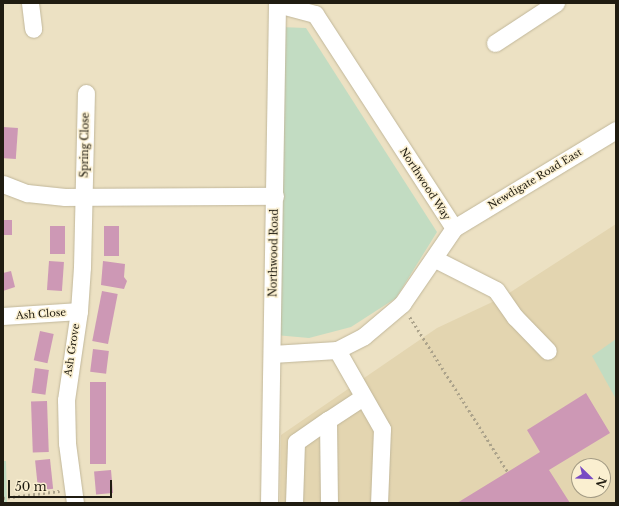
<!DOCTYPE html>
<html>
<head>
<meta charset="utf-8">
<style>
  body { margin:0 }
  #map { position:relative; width:619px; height:506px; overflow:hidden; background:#ece1c3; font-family:"Libre Baskerville",serif }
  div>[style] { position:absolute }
  .built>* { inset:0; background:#e3d5b0 }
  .green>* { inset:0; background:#c2dcc2 }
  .building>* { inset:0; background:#cd98b5; transform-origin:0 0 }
  .path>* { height:2.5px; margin-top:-1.25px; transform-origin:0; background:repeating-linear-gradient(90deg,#aca38b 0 2px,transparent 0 5px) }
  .roads { filter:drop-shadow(0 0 1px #c1b79a) drop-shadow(0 0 1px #c1b79a) }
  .minor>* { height:17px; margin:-8.5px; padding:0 8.5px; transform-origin:8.5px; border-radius:8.5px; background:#fff }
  span { translate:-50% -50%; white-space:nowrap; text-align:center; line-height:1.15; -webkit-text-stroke:3px #faefd0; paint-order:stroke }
  .street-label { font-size:10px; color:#201c11 }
  .frame { position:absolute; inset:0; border:4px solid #201c11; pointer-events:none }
  .north { position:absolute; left:571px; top:458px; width:40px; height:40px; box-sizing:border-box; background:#faefd0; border:1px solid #a39b84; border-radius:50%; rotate:113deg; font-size:11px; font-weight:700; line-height:16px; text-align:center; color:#201c11 }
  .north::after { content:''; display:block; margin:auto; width:14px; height:18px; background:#794bc3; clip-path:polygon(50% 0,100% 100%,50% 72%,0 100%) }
  .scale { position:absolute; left:8px; top:480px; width:104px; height:18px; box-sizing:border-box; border:2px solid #201c11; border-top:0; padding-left:5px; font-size:12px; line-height:14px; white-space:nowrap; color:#201c11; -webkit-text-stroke:3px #faefd0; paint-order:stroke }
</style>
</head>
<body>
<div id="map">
  <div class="built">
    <div style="clip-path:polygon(evenodd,616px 224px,616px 503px,280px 503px,281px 435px,437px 328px,503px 297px,616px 224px,579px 466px,603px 466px,603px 490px,579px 490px,579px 466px)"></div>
  </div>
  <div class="green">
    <div style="clip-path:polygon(280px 27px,306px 28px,437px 232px,396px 298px,351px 327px,309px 338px,275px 335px)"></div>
    <div style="clip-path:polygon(616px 339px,616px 399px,592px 356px)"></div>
    <div style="clip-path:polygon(3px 461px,6px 461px,7px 503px,3px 503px)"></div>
  </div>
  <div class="building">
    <div style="left:3px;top:127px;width:15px;height:31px;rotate:4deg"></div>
    <div style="left:3px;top:220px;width:9px;height:15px"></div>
    <div style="left:50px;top:226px;width:15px;height:28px"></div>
    <div style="left:104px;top:226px;width:15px;height:30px"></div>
    <div style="left:49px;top:261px;width:15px;height:29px;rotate:4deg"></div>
    <div style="clip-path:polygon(103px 261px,125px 264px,124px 277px,127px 281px,124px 289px,101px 285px)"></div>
    <div style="clip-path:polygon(11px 271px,15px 287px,3px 291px,3px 273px)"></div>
    <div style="left:102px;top:291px;width:16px;height:51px;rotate:11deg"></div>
    <div style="left:40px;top:331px;width:14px;height:30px;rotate:12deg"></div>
    <div style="left:93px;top:349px;width:16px;height:23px;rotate:7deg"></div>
    <div style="left:35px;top:368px;width:14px;height:25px;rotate:8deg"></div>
    <div style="left:90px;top:382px;width:16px;height:82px"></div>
    <div style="clip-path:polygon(586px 393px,610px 433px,549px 470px,570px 503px,457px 503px,540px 452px,527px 430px)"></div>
    <div style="left:47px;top:401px;width:51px;height:16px;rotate:88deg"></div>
    <div style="left:50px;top:459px;width:30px;height:15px;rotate:84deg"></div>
    <div style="left:111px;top:470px;width:23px;height:17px;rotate:85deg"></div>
  </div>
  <div class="path">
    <div style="left:410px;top:317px;width:183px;rotate:57.7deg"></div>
    <div style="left:3px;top:498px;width:57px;rotate:-7deg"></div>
  </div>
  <div class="roads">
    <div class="minor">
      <div style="left:30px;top:3px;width:26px;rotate:83deg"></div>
      <div style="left:495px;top:43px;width:73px;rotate:-33.3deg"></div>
      <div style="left:3px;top:184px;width:26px;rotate:21deg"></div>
      <div style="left:27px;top:193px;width:38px;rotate:6deg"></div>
      <div style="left:65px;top:197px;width:210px;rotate:-0.3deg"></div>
      <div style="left:454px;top:228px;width:189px;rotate:-31.2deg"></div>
      <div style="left:435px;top:259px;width:68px;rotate:26.9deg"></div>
      <div style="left:496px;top:290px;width:33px;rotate:55deg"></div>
      <div style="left:515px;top:317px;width:47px;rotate:45.9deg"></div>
      <div style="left:3px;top:316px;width:76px;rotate:-3.8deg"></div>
      <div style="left:337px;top:350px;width:91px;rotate:60.3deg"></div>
      <div style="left:382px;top:429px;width:74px;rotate:92.3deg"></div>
      <div style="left:272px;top:354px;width:65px;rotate:-3.5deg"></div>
      <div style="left:337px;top:350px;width:30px;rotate:-27deg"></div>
      <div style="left:364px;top:336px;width:50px;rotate:-40.1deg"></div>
      <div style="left:402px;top:304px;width:92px;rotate:-55.6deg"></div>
      <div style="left:454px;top:228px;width:255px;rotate:-123deg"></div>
      <div style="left:315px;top:14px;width:39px;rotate:-165deg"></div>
      <div style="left:75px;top:503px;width:61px;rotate:-97.6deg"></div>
      <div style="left:67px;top:443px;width:43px;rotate:-91.3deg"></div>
      <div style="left:66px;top:400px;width:90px;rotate:-81.7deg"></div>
      <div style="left:79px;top:311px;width:44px;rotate:-86.1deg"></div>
      <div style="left:82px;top:267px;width:174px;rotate:-88.7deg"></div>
      <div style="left:269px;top:503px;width:500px;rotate:-89.08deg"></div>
      <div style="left:294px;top:503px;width:61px;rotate:-88.1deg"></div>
      <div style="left:296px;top:442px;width:39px;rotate:-35deg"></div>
      <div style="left:329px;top:503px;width:83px;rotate:-90.7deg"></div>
      <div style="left:328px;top:420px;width:42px;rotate:-33.3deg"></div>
    </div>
  </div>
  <div class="street-label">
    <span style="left:85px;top:145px;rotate:-89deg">Spring Close</span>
    <span style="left:535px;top:179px;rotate:-31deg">Newdigate Road East</span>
    <span style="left:425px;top:184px;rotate:57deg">Northwood Way</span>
    <span style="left:274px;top:253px;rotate:-89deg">Northwood Road</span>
    <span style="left:41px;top:314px;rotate:-4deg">Ash Close</span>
    <span style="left:72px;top:350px;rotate:-81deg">Ash Grove</span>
  </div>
  <div class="frame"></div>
  <div class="north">N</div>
  <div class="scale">50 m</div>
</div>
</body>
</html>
